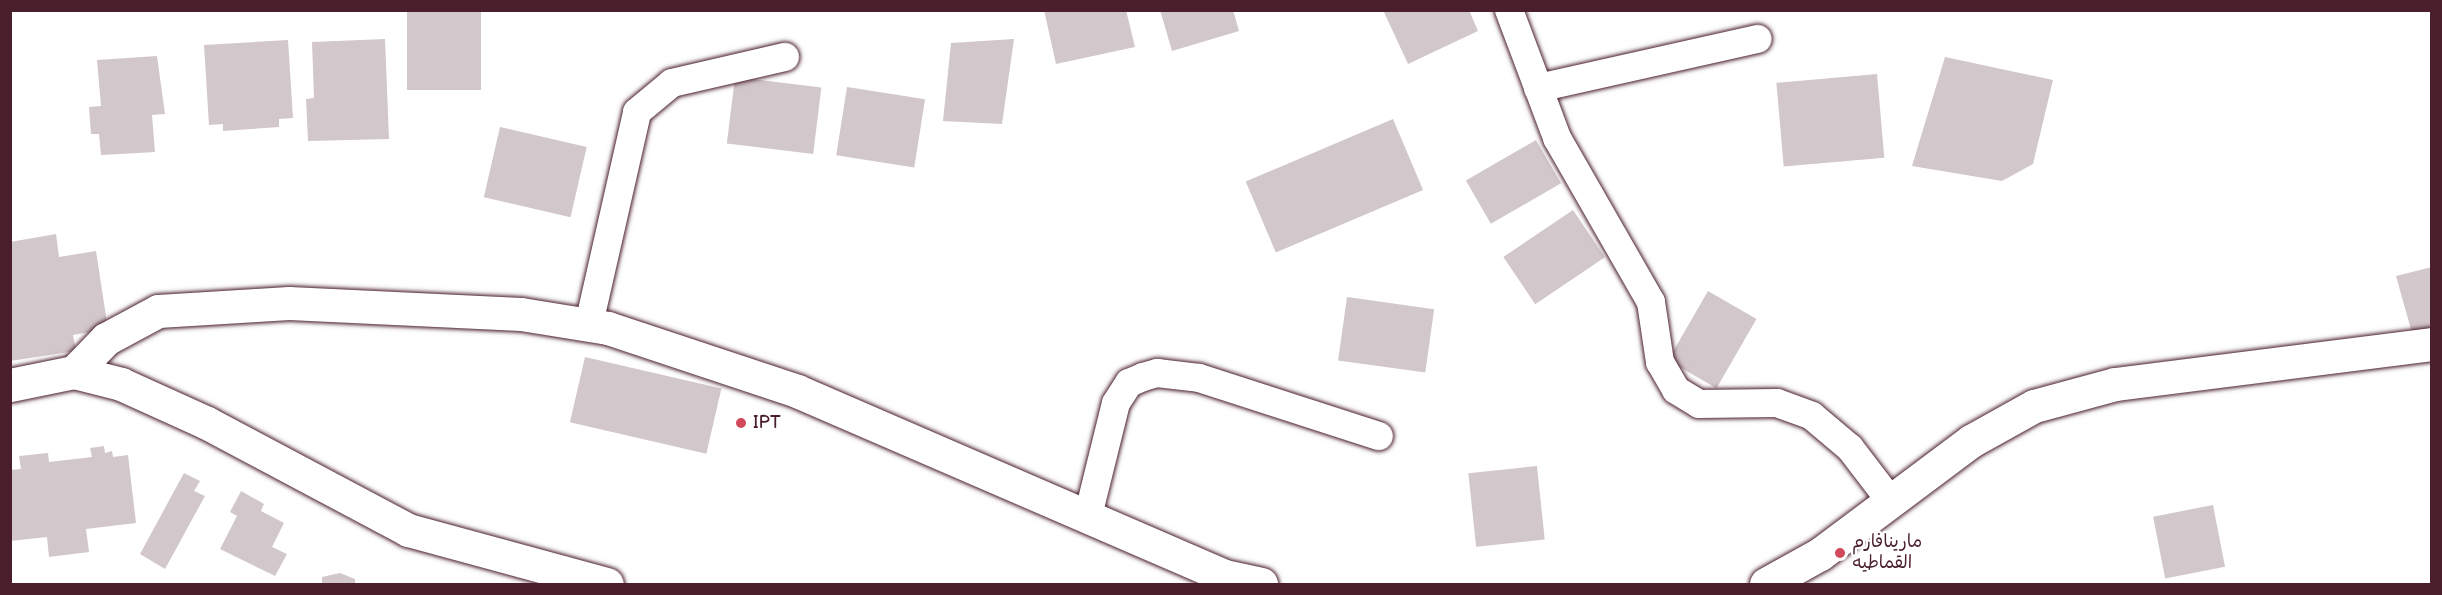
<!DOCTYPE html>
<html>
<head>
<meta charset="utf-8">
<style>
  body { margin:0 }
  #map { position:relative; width:2442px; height:595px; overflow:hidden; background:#fff; font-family:"Balsamiq Sans","Playpen Sans Arabic",sans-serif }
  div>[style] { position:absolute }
  .building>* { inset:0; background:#d2c7cb; transform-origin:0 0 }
  .roads { filter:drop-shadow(0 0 2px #4a1f2b) drop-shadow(0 0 2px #4a1f2b) }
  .street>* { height:28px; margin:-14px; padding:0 14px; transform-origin:14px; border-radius:14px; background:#fff }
  .secondary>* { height:33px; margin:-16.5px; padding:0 16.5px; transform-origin:16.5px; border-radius:16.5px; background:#fff }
  .dots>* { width:16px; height:16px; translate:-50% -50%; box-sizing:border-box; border:3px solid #fff; border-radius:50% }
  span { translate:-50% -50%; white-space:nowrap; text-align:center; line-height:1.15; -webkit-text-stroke:4.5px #fff; paint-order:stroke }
  .poi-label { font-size:18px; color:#4a1f2b }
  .left { translate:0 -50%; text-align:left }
  .frame { position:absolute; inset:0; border:12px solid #4a1f2b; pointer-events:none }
</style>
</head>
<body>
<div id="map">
  <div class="building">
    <div style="left:407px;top:10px;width:74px;height:80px"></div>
    <div style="clip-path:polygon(1044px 10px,1126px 10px,1135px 47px,1056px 64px)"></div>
    <div style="clip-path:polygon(1160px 10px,1233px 10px,1239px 31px,1172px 51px)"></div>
    <div style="clip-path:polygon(1383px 10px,1469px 10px,1478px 31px,1408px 64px)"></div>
    <div style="clip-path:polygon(385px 39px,389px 139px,308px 141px,306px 99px,314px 98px,312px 42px)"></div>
    <div style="clip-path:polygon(1014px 39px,1002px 124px,943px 121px,951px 43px)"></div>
    <div style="clip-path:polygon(288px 40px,293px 118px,279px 119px,279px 127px,223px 131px,223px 124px,209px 125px,204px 45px)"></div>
    <div style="clip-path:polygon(157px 56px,165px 114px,152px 115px,155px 152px,101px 155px,99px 134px,91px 134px,89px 107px,101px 106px,97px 60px)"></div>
    <div style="clip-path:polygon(1945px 57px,2053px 80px,2033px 164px,2002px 181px,1912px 166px)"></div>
    <div style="left:1877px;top:74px;width:84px;height:101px;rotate:85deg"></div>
    <div style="left:735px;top:77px;width:87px;height:67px;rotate:7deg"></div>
    <div style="left:847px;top:87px;width:79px;height:69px;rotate:9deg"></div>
    <div style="left:1393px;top:119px;width:77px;height:160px;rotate:67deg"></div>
    <div style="left:500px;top:127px;width:89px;height:72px;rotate:13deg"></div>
    <div style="left:1536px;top:140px;width:50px;height:81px;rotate:60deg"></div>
    <div style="left:1573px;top:210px;width:57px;height:84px;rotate:56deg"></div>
    <div style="clip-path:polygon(56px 234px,59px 257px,96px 251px,108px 329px,73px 335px,76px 351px,10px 361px,10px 242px)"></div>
    <div style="clip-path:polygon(2432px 267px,2432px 328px,2412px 333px,2396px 276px)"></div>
    <div style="left:1708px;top:291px;width:56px;height:80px;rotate:30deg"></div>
    <div style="left:1347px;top:297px;width:88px;height:64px;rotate:8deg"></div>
    <div style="left:585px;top:357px;width:140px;height:67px;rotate:13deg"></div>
    <div style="clip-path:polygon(104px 446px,105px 453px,112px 451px,113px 457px,128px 455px,136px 523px,86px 529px,89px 552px,49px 557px,47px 537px,10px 541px,10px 470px,21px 469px,19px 456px,48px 453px,49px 462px,92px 457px,90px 448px)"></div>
    <div style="left:1537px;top:466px;width:74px;height:69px;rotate:84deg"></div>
    <div style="clip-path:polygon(184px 473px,200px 481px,194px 491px,205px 496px,165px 569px,140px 554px)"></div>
    <div style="clip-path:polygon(241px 491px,264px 504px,261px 511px,284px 523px,272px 547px,287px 554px,275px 576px,220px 549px,237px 516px,230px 512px)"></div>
    <div style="left:2213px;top:505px;width:63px;height:61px;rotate:79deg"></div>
    <div style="clip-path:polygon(340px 573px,355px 579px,355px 584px,322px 584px,322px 577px)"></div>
  </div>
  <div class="roads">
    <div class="street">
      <div style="left:1509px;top:10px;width:137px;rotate:69.4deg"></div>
      <div style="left:1557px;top:138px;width:189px;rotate:60.2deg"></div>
      <div style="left:1651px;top:302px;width:61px;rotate:81.5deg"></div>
      <div style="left:1660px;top:362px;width:32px;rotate:60deg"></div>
      <div style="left:1676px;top:390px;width:27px;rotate:31deg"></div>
      <div style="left:1699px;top:404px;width:78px;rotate:-0.7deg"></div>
      <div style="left:1777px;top:403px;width:37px;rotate:20deg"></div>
      <div style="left:1812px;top:416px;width:50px;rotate:40.1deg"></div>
      <div style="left:1850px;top:448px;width:64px;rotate:52.6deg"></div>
      <div style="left:1538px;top:88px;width:225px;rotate:-12.6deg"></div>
      <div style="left:589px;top:324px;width:217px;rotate:-77.2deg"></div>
      <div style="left:637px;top:112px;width:45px;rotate:-39.6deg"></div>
      <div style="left:672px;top:83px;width:116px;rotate:-13deg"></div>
      <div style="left:1088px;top:516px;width:116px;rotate:-76.1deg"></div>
      <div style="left:1116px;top:403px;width:24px;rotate:-57deg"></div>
      <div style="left:1129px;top:383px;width:15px;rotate:-23deg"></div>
      <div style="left:1143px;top:377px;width:15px;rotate:-16deg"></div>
      <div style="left:1157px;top:373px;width:42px;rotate:6.8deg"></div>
      <div style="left:1199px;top:378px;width:189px;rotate:17.9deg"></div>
    </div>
    <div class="secondary">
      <div style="left:74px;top:372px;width:46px;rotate:-45.9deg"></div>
      <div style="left:106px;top:339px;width:59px;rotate:-28.3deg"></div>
      <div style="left:158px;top:311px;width:131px;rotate:-3.5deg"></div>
      <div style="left:289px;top:303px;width:232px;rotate:2.7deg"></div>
      <div style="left:521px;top:314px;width:88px;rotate:9.1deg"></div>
      <div style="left:608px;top:328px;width:199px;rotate:18.4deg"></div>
      <div style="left:797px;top:391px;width:465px;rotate:23.4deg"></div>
      <div style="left:1224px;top:576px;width:38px;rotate:12deg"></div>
      <div style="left:10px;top:385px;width:65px;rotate:-11.5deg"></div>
      <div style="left:74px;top:372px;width:49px;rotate:14.3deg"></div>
      <div style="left:121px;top:384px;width:94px;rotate:24.4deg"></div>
      <div style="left:207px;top:423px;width:228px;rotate:28deg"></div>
      <div style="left:408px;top:530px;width:206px;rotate:15.2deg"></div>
      <div style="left:1766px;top:584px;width:62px;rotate:-29.1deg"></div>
      <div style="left:1820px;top:554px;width:189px;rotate:-36.8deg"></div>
      <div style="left:1971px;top:441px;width:72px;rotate:-29.1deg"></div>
      <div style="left:2034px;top:406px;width:84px;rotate:-15.2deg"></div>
      <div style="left:2115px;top:384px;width:320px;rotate:-7.2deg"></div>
    </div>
  </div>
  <div class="dots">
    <div style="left:741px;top:423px;background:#d1495b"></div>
    <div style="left:1840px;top:553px;background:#d1495b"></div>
  </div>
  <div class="poi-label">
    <span class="left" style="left:753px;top:423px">IPT</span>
    <span class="left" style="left:1852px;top:553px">مارينافارم<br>القماطيه</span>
  </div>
  <div class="frame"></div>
</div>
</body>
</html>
